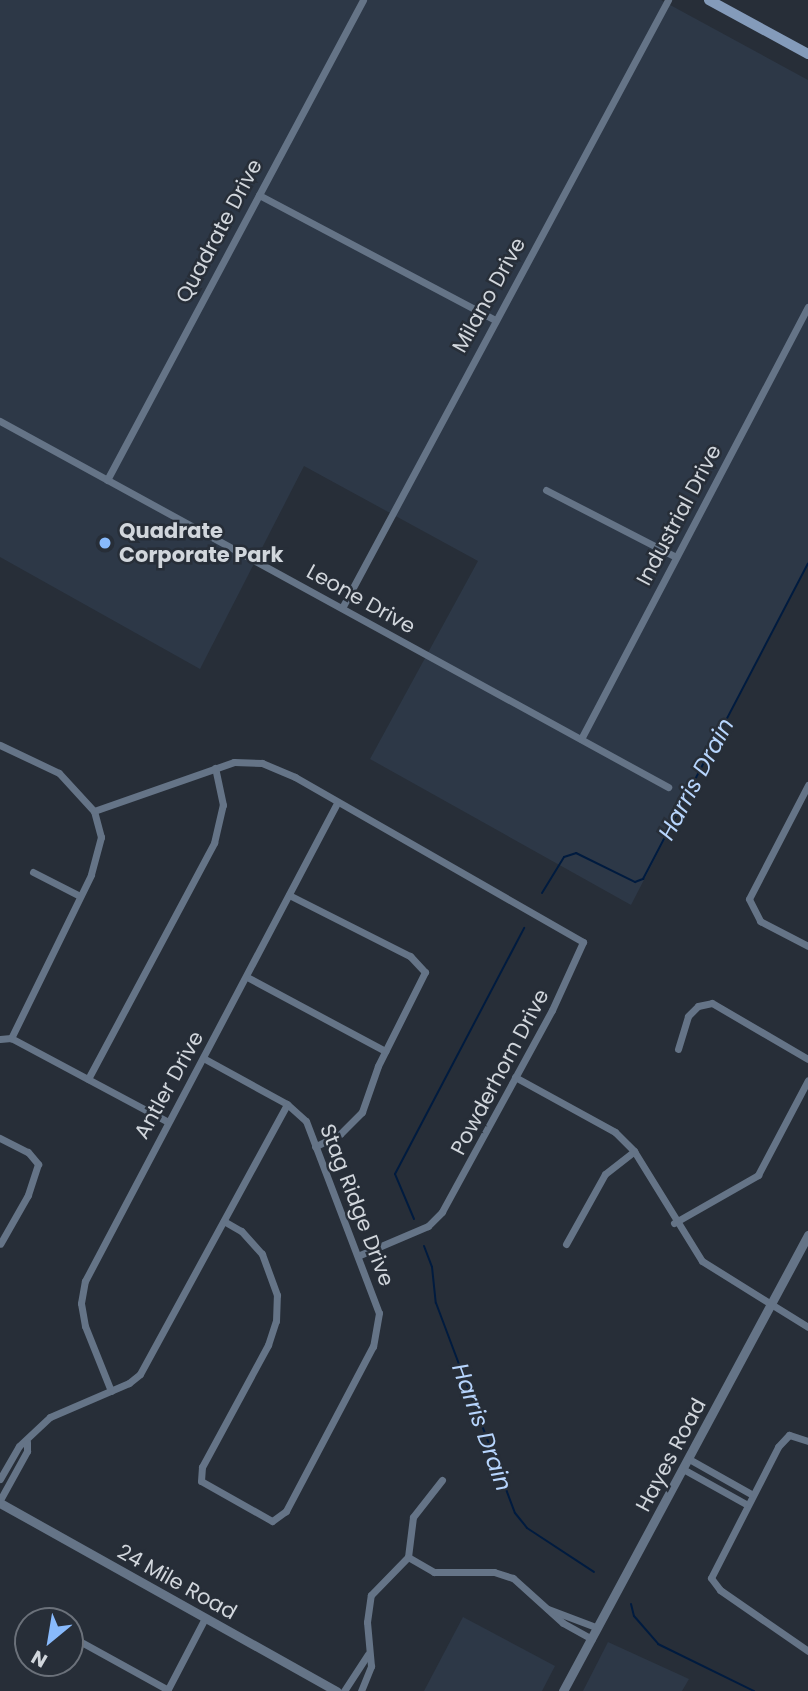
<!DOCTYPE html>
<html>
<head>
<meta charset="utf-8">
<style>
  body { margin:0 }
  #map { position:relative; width:808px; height:1691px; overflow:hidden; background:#272e38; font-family:Poppins,sans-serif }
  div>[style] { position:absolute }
  .built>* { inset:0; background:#2d3847 }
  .stream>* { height:2px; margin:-1px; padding:0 1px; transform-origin:1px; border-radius:1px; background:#001b3f }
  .minor>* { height:7px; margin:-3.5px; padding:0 3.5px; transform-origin:3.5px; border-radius:3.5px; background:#657487 }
  .tertiary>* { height:9px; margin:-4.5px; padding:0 4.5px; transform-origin:4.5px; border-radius:4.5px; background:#657487 }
  .secondary>* { height:10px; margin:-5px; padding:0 5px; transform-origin:5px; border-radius:5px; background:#849bba }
  .dots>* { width:19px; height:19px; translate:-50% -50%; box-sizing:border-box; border:4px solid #272e38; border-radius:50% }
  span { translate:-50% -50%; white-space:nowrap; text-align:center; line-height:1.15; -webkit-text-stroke:5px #272e38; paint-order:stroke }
  .street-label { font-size:21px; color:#d1d6dc }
  .poi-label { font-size:21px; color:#d1d6dc; font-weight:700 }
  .left { translate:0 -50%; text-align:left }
  .water-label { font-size:23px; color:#b7d5fd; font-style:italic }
  .north { position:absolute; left:14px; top:1607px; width:70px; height:70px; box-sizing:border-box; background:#272e38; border:2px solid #6b717a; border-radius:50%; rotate:210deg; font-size:19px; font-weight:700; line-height:28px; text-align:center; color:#d1d6dc }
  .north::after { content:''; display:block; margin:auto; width:24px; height:32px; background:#88bafc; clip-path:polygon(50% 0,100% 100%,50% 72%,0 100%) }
</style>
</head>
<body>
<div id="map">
  <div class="built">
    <div style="clip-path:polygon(0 0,661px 0,808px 80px,808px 563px,631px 905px,370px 759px,478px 561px,304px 466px,200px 669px,0 557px)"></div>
    <div style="clip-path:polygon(463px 1617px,555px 1666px,542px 1691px,424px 1691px)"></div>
    <div style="clip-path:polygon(608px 1642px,689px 1679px,682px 1691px,583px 1691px)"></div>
  </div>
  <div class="stream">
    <div style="left:542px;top:893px;width:42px;rotate:-58.6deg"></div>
    <div style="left:564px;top:857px;width:13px;rotate:-18deg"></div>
    <div style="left:576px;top:853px;width:66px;rotate:26.2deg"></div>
    <div style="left:635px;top:882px;width:9px;rotate:-21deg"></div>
    <div style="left:643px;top:879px;width:356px;rotate:-62.4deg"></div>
    <div style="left:414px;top:1219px;width:49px;rotate:-112.9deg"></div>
    <div style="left:395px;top:1174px;width:278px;rotate:-62.3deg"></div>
    <div style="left:424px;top:1246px;width:22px;rotate:69deg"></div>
    <div style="left:432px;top:1267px;width:36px;rotate:84deg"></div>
    <div style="left:436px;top:1303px;width:224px;rotate:69.4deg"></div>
    <div style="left:515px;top:1513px;width:19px;rotate:51deg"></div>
    <div style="left:527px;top:1528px;width:80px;rotate:33.3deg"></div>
    <div style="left:631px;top:1604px;width:12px;rotate:76deg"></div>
    <div style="left:634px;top:1616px;width:37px;rotate:49deg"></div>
    <div style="left:658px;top:1644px;width:107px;rotate:26.1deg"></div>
  </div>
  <div class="minor">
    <div style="left:259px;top:195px;width:267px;rotate:27.9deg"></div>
    <div style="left:0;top:421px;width:762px;rotate:28.72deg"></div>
    <div style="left:107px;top:480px;width:544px;rotate:-61.93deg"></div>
    <div style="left:546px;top:490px;width:146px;rotate:27.3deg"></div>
    <div style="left:342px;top:608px;width:690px;rotate:-61.8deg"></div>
    <div style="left:581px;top:739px;width:488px;rotate:-62.3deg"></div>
    <div style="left:0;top:745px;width:65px;rotate:25.4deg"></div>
    <div style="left:59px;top:773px;width:52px;rotate:47.4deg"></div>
    <div style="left:94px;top:811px;width:27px;rotate:75deg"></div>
    <div style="left:101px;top:837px;width:39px;rotate:105deg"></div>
    <div style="left:91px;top:875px;width:182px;rotate:116.1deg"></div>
    <div style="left:808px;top:785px;width:128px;rotate:117.4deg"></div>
    <div style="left:749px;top:899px;width:25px;rotate:63deg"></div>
    <div style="left:760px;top:921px;width:54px;rotate:27.5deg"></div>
    <div style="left:94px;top:811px;width:148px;rotate:-19.3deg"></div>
    <div style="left:234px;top:762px;width:28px;rotate:2deg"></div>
    <div style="left:262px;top:763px;width:36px;rotate:23deg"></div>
    <div style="left:295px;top:777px;width:332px;rotate:29.8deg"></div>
    <div style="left:583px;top:942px;width:75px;rotate:114.5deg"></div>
    <div style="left:552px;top:1010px;width:230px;rotate:118.6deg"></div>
    <div style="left:442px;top:1212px;width:20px;rotate:135deg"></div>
    <div style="left:428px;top:1226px;width:74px;rotate:156.9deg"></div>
    <div style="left:33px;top:872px;width:53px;rotate:27.1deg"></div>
    <div style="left:289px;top:895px;width:136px;rotate:26.8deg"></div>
    <div style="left:410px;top:956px;width:22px;rotate:47deg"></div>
    <div style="left:425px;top:972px;width:105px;rotate:116.6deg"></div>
    <div style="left:378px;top:1066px;width:49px;rotate:109.2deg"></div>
    <div style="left:362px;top:1112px;width:31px;rotate:135deg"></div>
    <div style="left:340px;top:1134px;width:28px;rotate:153deg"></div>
    <div style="left:247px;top:977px;width:157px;rotate:28.2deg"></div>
    <div style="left:0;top:1039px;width:11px;rotate:-5deg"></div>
    <div style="left:11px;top:1038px;width:178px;rotate:28.1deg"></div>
    <div style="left:678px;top:1049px;width:34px;rotate:-73deg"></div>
    <div style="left:688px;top:1016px;width:14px;rotate:-45deg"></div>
    <div style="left:698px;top:1006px;width:14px;rotate:-12deg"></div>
    <div style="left:712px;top:1003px;width:111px;rotate:30.3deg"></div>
    <div style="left:205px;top:1059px;width:94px;rotate:28.8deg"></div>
    <div style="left:287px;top:1104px;width:25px;rotate:42deg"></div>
    <div style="left:306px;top:1121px;width:205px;rotate:69.2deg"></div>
    <div style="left:379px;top:1313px;width:34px;rotate:100deg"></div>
    <div style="left:373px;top:1346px;width:187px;rotate:117.8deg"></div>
    <div style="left:286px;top:1511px;width:17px;rotate:144deg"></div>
    <div style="left:272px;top:1521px;width:81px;rotate:-150.6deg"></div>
    <div style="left:201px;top:1481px;width:14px;rotate:-86deg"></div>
    <div style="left:202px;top:1467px;width:139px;rotate:-61.6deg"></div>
    <div style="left:268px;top:1345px;width:25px;rotate:-72deg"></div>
    <div style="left:276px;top:1321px;width:26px;rotate:-88deg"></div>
    <div style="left:277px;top:1295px;width:44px;rotate:-110.1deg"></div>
    <div style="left:262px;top:1254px;width:31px;rotate:-132deg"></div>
    <div style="left:241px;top:1231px;width:20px;rotate:-150deg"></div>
    <div style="left:515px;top:1077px;width:114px;rotate:28.8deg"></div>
    <div style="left:615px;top:1132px;width:27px;rotate:45deg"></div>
    <div style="left:634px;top:1151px;width:129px;rotate:58.3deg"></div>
    <div style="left:702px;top:1261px;width:125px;rotate:31.9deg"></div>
    <div style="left:88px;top:1079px;width:268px;rotate:-61.9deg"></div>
    <div style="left:214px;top:843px;width:39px;rotate:-77deg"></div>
    <div style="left:223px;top:805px;width:38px;rotate:-102deg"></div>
    <div style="left:0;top:1138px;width:31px;rotate:27deg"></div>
    <div style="left:28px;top:1152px;width:16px;rotate:50deg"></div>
    <div style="left:38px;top:1164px;width:33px;rotate:108deg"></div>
    <div style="left:28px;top:1195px;width:56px;rotate:119.7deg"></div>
    <div style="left:674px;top:1223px;width:97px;rotate:-29.7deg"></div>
    <div style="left:758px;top:1175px;width:107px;rotate:-62.2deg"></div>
    <div style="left:566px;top:1244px;width:80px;rotate:-60.9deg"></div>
    <div style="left:605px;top:1174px;width:37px;rotate:-38deg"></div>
    <div style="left:111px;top:1391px;width:70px;rotate:-111.8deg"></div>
    <div style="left:85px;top:1326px;width:23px;rotate:-100deg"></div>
    <div style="left:81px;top:1303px;width:22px;rotate:-80deg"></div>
    <div style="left:85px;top:1281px;width:540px;rotate:-62.2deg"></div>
    <div style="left:808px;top:1441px;width:20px;rotate:-162deg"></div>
    <div style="left:789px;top:1435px;width:16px;rotate:133deg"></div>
    <div style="left:778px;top:1447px;width:147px;rotate:117.1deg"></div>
    <div style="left:711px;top:1578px;width:15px;rotate:53deg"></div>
    <div style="left:720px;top:1590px;width:107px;rotate:34.7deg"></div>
    <div style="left:689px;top:1459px;width:71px;rotate:29.4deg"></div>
    <div style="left:683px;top:1469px;width:72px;rotate:29.1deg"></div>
    <div style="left:0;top:1479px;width:38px;rotate:-60deg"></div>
    <div style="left:19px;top:1446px;width:42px;rotate:-43.1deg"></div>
    <div style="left:50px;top:1417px;width:86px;rotate:-23.3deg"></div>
    <div style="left:129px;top:1383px;width:14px;rotate:-39deg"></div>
    <div style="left:140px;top:1374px;width:307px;rotate:-61.4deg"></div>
    <div style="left:0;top:1500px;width:56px;rotate:-61.1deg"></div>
    <div style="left:27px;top:1451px;width:9px;rotate:-90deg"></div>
    <div style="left:408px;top:1557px;width:30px;rotate:30deg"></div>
    <div style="left:434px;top:1572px;width:60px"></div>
    <div style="left:494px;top:1572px;width:20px;rotate:18deg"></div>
    <div style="left:513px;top:1578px;width:67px;rotate:42deg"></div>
    <div style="left:563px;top:1623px;width:33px;rotate:29deg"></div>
    <div style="left:408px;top:1557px;width:40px;rotate:-82.9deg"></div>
    <div style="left:413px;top:1517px;width:47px;rotate:-51.9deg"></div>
    <div style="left:548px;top:1609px;width:53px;rotate:20.8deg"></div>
    <div style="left:83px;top:1643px;width:97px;rotate:28.9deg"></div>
    <div style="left:167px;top:1691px;width:82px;rotate:-62.5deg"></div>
    <div style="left:344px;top:1691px;width:44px;rotate:-57deg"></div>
    <div style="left:361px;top:1691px;width:27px;rotate:-68deg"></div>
    <div style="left:371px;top:1666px;width:44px;rotate:-95.2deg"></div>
    <div style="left:367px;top:1622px;width:27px;rotate:-82deg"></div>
    <div style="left:371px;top:1595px;width:53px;rotate:-45.8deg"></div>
  </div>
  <div class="tertiary">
    <div style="left:0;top:1503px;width:386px;rotate:29.2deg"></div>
    <div style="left:563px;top:1691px;width:518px;rotate:-61.75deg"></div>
  </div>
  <div class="secondary">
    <div style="left:709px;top:0;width:113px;rotate:28.6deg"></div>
  </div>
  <div class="dots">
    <div style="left:105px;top:543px;background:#88bafc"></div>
  </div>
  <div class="street-label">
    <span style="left:219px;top:231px;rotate:-62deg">Quadrate Drive</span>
    <span style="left:489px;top:295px;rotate:-61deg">Milano Drive</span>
    <span style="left:679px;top:515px;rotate:-62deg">Industrial Drive</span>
    <span style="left:361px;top:599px;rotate:29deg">Leone Drive</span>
    <span style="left:500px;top:1072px;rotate:-62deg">Powderhorn Drive</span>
    <span style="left:169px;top:1085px;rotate:-61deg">Antler Drive</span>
    <span style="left:357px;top:1205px;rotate:69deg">Stag Ridge Drive</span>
    <span style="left:671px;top:1455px;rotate:-62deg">Hayes Road</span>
    <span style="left:177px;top:1582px;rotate:29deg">24 Mile Road</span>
  </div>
  <div class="poi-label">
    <span class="left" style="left:119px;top:543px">Quadrate<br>Corporate Park</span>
  </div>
  <div class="water-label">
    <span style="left:696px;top:779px;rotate:-62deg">Harris Drain</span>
    <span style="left:482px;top:1427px;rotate:70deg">Harris Drain</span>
  </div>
  <div class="north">N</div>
</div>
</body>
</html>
